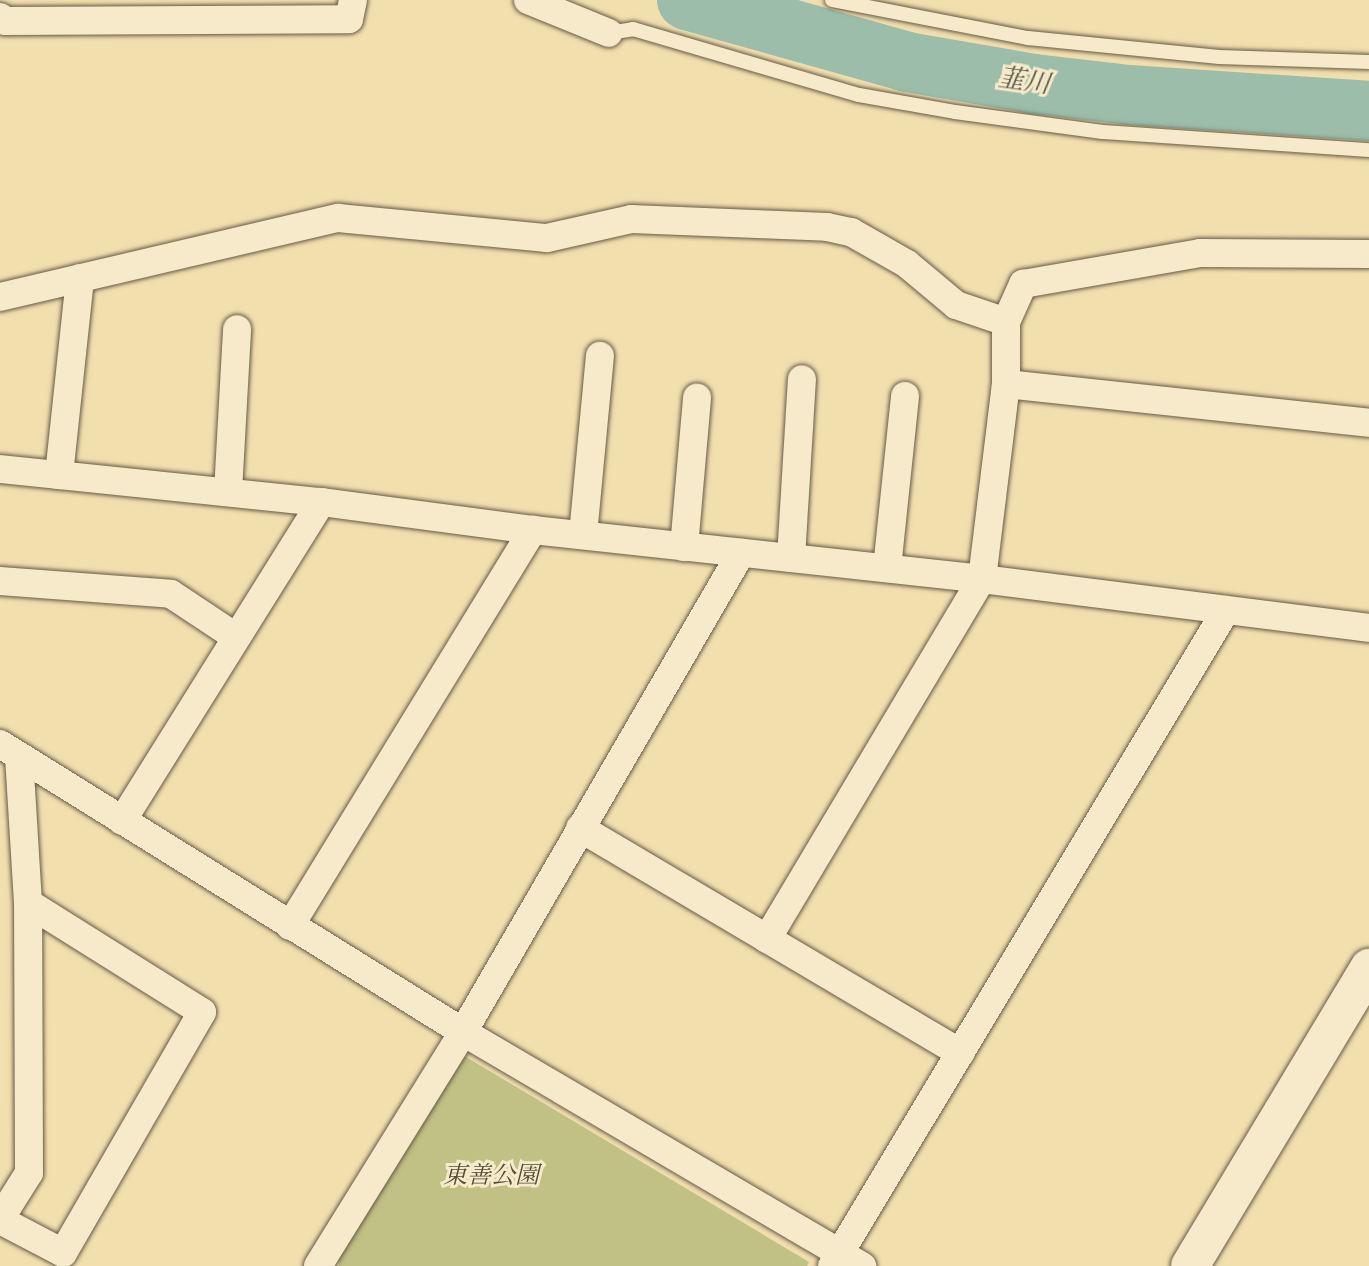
<!DOCTYPE html>
<html>
<head>
<meta charset="utf-8">
<style>
  body { margin:0 }
  #map { position:relative; width:1369px; height:1266px; overflow:hidden; background:#f2dfae; font-family:"IM FELL French Canon","Noto Serif JP",serif }
  div>[style] { position:absolute }
  .green>* { inset:0; background:#c1c085 }
  .river>* { height:60px; margin:-30px; padding:0 30px; transform-origin:30px; border-radius:30px; background:#9bbdaa }
  .roads { filter:drop-shadow(0 0 2px #665b47) drop-shadow(0 0 2px #665b47) }
  .lane>* { height:14px; margin:-7px; padding:0 7px; transform-origin:7px; border-radius:7px; background:#f7eaca }
  .street>* { height:28px; margin:-14px; padding:0 14px; transform-origin:14px; border-radius:14px; background:#f7eaca }
  .secondary>* { height:38px; margin:-19px; padding:0 19px; transform-origin:19px; border-radius:19px; background:#f7eaca }
  span { translate:-50% -50%; white-space:nowrap; text-align:center; line-height:1.15; -webkit-text-stroke:6px #f7eaca; paint-order:stroke }
  .park-label { font-size:24px; color:#534c38; font-style:italic }
  .water-label { font-size:26px; color:#515246; font-style:italic }
</style>
</head>
<body>
<div id="map">
  <div class="green">
    <div style="clip-path:polygon(461px 1054px,809px 1262px,807px 1266px,339px 1266px,338px 1257px)"></div>
  </div>
  <div class="river">
    <div style="left:687px;top:0;width:229px;rotate:15.7deg"></div>
    <div style="left:907px;top:62px;width:129px;rotate:9.8deg"></div>
    <div style="left:1034px;top:84px;width:96px;rotate:6.6deg"></div>
    <div style="left:1129px;top:95px;width:241px;rotate:3.8deg"></div>
  </div>
  <div class="roads">
    <div class="lane">
      <div style="left:832px;top:0;width:200px;rotate:11deg"></div>
      <div style="left:1028px;top:38px;width:192px;rotate:5.7deg"></div>
      <div style="left:1219px;top:57px;width:150px;rotate:1.9deg"></div>
      <div style="left:609px;top:33px;width:24px;rotate:-9deg"></div>
      <div style="left:633px;top:29px;width:235px;rotate:16.3deg"></div>
      <div style="left:859px;top:95px;width:97px;rotate:10deg"></div>
      <div style="left:955px;top:112px;width:149px;rotate:7.7deg"></div>
      <div style="left:1103px;top:132px;width:267px;rotate:3.9deg"></div>
    </div>
    <div class="street">
      <div style="left:528px;top:0;width:87px;rotate:22.2deg"></div>
      <div style="left:0;top:17px;width:6px;rotate:39deg"></div>
      <div style="left:5px;top:21px;width:344px;rotate:-0.3deg"></div>
      <div style="left:349px;top:19px;width:19px;rotate:-78deg"></div>
      <div style="left:0;top:297px;width:347px;rotate:-13.2deg"></div>
      <div style="left:338px;top:218px;width:210px;rotate:5.5deg"></div>
      <div style="left:547px;top:238px;width:86px;rotate:-12.7deg"></div>
      <div style="left:631px;top:219px;width:196px;rotate:2.3deg"></div>
      <div style="left:827px;top:227px;width:25px;rotate:12deg"></div>
      <div style="left:851px;top:232px;width:64px;rotate:29.7deg"></div>
      <div style="left:907px;top:264px;width:64px;rotate:39.9deg"></div>
      <div style="left:956px;top:305px;width:53px;rotate:18.8deg"></div>
      <div style="left:1006px;top:384px;width:62px;rotate:-90deg"></div>
      <div style="left:1006px;top:322px;width:42px;rotate:-65.9deg"></div>
      <div style="left:1023px;top:284px;width:180px;rotate:-9.9deg"></div>
      <div style="left:1200px;top:253px;width:169px;rotate:0.3deg"></div>
      <div style="left:0;top:469px;width:323px;rotate:5.9deg"></div>
      <div style="left:321px;top:502px;width:214px;rotate:7.5deg"></div>
      <div style="left:533px;top:530px;width:452px;rotate:6.2deg"></div>
      <div style="left:982px;top:579px;width:390px;rotate:7.2deg"></div>
      <div style="left:59px;top:475px;width:198px;rotate:-83.9deg"></div>
      <div style="left:228px;top:492px;width:163px;rotate:-86.8deg"></div>
      <div style="left:583px;top:535px;width:180px;rotate:-84.6deg"></div>
      <div style="left:684px;top:547px;width:150px;rotate:-85deg"></div>
      <div style="left:791px;top:558px;width:179px;rotate:-86.5deg"></div>
      <div style="left:887px;top:568px;width:173px;rotate:-84deg"></div>
      <div style="left:0;top:581px;width:171px;rotate:4.3deg"></div>
      <div style="left:171px;top:594px;width:78px;rotate:33.5deg"></div>
      <div style="left:0;top:744px;width:545px;rotate:31.88deg"></div>
      <div style="left:463px;top:1032px;width:463px;rotate:30.4deg"></div>
      <div style="left:122px;top:821px;width:376px;rotate:-58deg"></div>
      <div style="left:580px;top:828px;width:442px;rotate:30.6deg"></div>
      <div style="left:290px;top:926px;width:465px;rotate:-58.5deg"></div>
      <div style="left:767px;top:939px;width:419px;rotate:-59.2deg"></div>
      <div style="left:982px;top:579px;width:196px;rotate:-83deg"></div>
      <div style="left:1006px;top:384px;width:365px;rotate:6.1deg"></div>
      <div style="left:0;top:1219px;width:54px;rotate:-57.8deg"></div>
      <div style="left:29px;top:1173px;width:270px;rotate:-90.2deg"></div>
      <div style="left:28px;top:903px;width:147px;rotate:-93.5deg"></div>
      <div style="left:0;top:1220px;width:71px;rotate:27.6deg"></div>
      <div style="left:63px;top:1253px;width:278px;rotate:-60deg"></div>
      <div style="left:202px;top:1012px;width:205px;rotate:-147.9deg"></div>
      <div style="left:318px;top:1266px;width:275px;rotate:-58.2deg"></div>
      <div style="left:463px;top:1032px;width:554px;rotate:-59.87deg"></div>
      <div style="left:832px;top:1266px;width:765px;rotate:-59.01deg"></div>
    </div>
    <div class="secondary">
      <div style="left:1190px;top:1266px;width:348px;rotate:-59deg"></div>
    </div>
  </div>
  <div class="park-label">
    <span style="left:491px;top:1176px">東善公園</span>
  </div>
  <div class="water-label">
    <span style="left:1024px;top:81px;rotate:8deg">韮川</span>
  </div>
</div>
</body>
</html>
